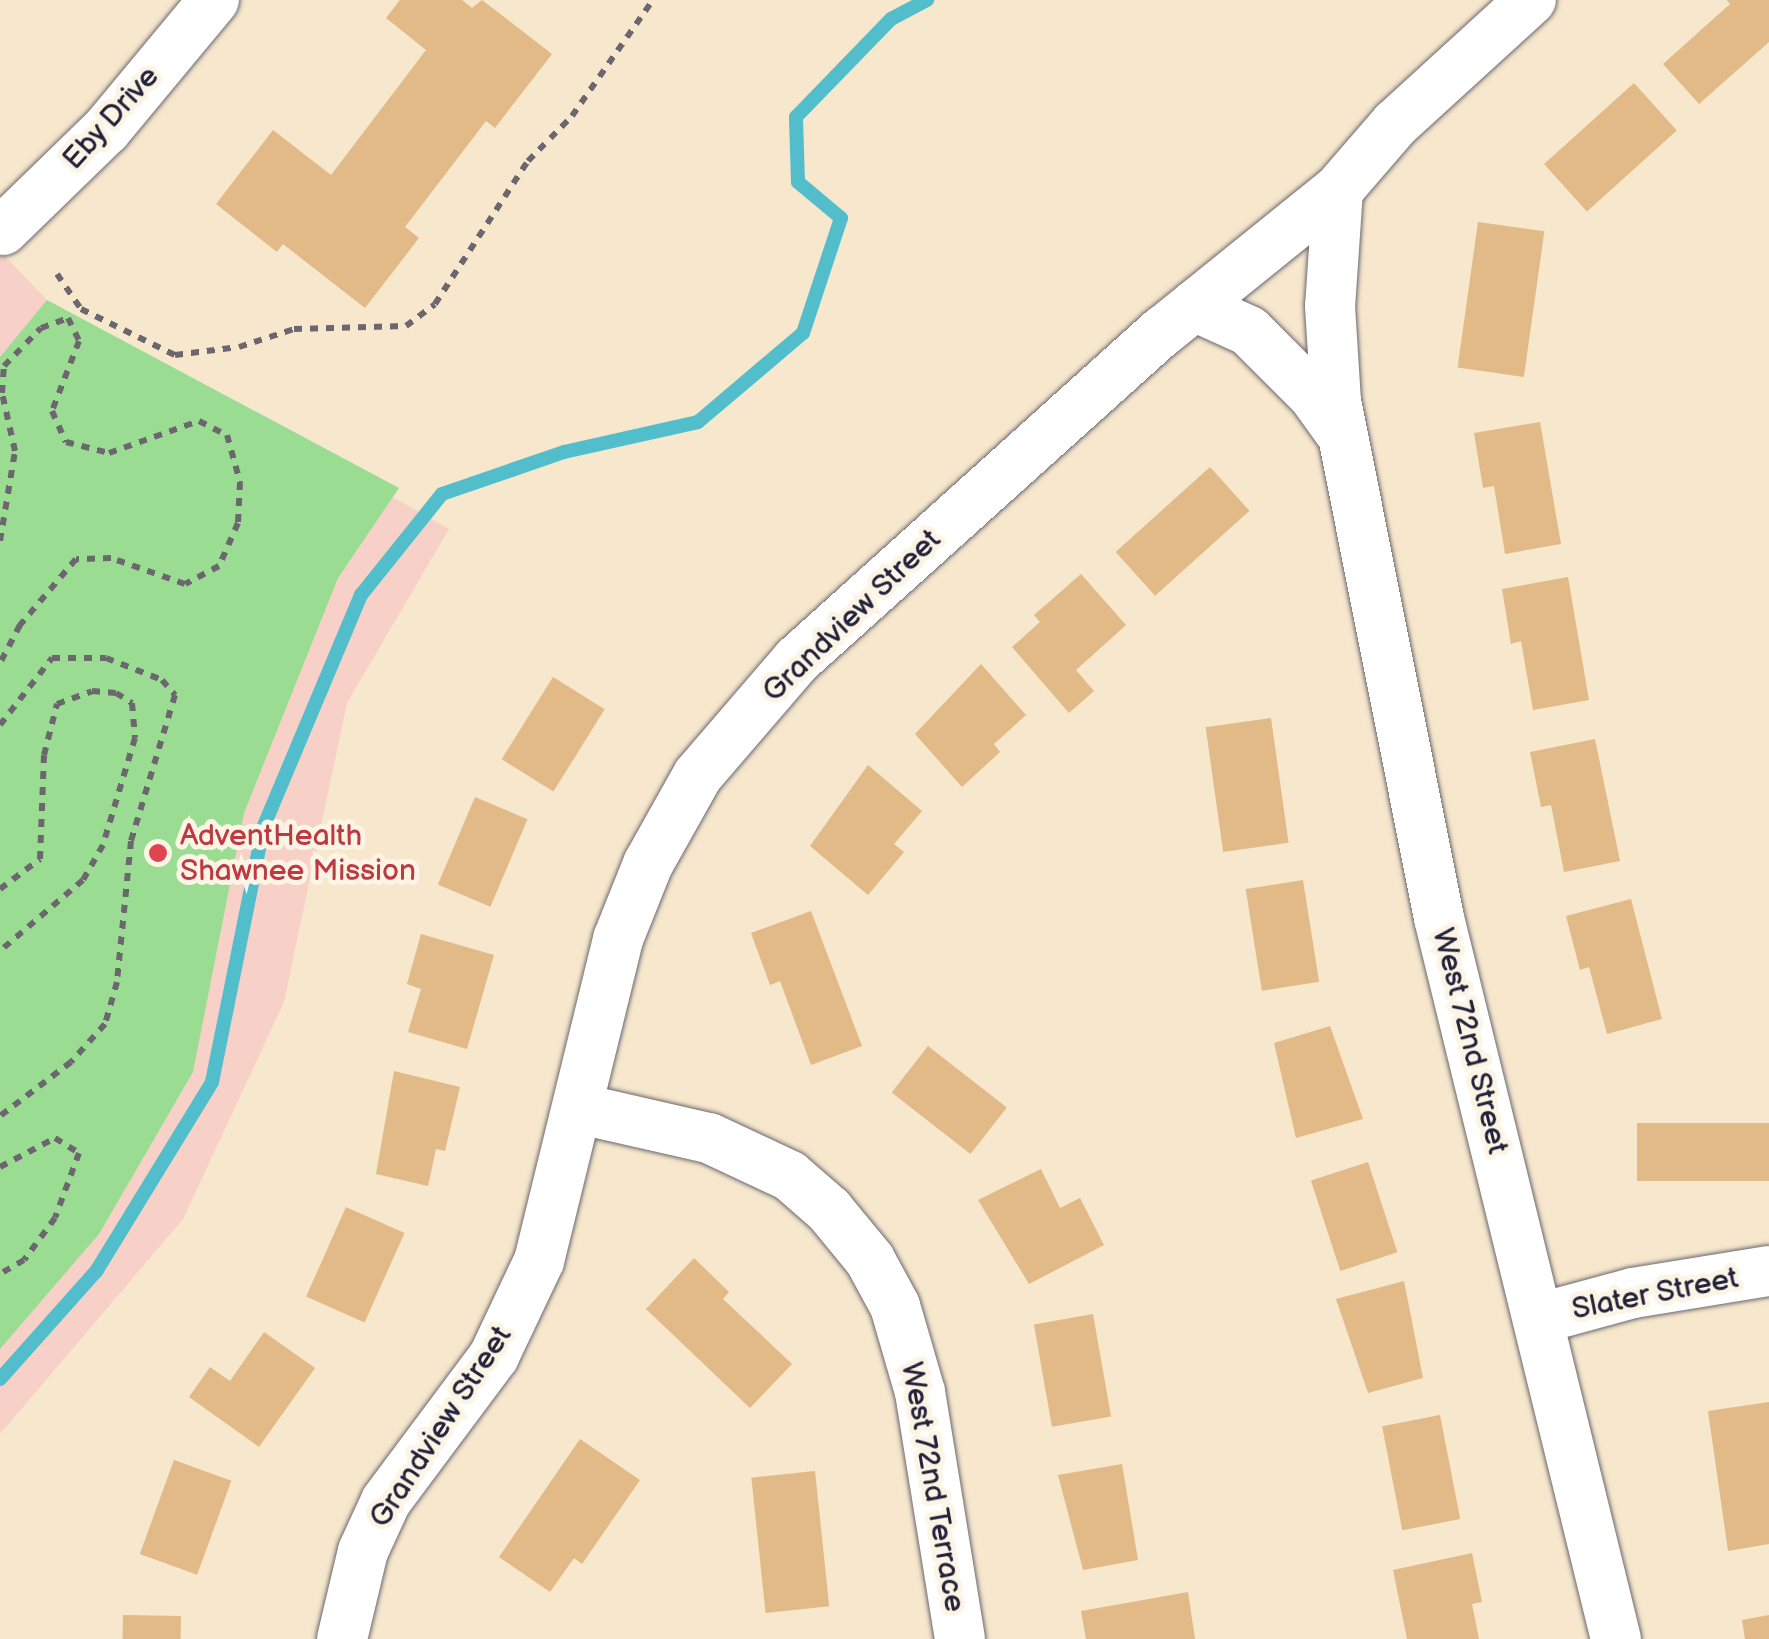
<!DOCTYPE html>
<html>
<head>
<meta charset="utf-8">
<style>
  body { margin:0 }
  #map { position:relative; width:1769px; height:1639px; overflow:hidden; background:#f6e7cd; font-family:"Balsamiq Sans",sans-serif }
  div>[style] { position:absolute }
  .built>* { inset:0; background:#f7d1c7 }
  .green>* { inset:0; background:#9bdc93 }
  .stream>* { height:14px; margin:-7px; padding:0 7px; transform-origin:7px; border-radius:7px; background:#52becc }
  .building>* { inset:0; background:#e2ba87; transform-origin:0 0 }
  .path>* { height:6px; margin-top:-3px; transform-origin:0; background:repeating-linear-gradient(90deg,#6c676e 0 8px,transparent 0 16px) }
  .roads { filter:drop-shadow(0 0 2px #6c676e) drop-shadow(0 0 2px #6c676e) }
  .minor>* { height:50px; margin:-25px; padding:0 25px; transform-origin:25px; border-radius:25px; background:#fff }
  .dots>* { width:28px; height:28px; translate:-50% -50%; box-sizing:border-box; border:5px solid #fcf5e5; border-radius:50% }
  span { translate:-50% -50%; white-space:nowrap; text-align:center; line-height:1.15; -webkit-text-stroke:10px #fcf5e5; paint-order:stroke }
  .street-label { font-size:30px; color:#22223b }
  .health-label { font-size:30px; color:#be3a42 }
  .left { translate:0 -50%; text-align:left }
</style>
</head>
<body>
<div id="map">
  <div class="built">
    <div style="clip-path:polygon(0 251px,47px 300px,449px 529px,347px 703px,284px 1002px,183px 1219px,0 1434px)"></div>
  </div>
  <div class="green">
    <div style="clip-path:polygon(47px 300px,399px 488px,338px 578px,244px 813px,193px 1072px,99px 1234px,0 1349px,0 357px)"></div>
  </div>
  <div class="stream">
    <div style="left:0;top:1379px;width:146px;rotate:-48.3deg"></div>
    <div style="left:97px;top:1270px;width:220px;rotate:-58.5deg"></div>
    <div style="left:212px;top:1082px;width:259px;rotate:-78.6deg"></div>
    <div style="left:263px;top:828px;width:253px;rotate:-67.2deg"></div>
    <div style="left:361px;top:595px;width:129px;rotate:-51.3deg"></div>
    <div style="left:442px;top:494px;width:129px;rotate:-19deg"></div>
    <div style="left:564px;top:452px;width:137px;rotate:-12.6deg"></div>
    <div style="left:698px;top:422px;width:138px;rotate:-40.3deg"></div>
    <div style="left:803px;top:333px;width:121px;rotate:-71.7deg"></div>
    <div style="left:841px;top:218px;width:56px;rotate:-140.1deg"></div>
    <div style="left:798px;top:182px;width:65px;rotate:-91.8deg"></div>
    <div style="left:796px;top:117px;width:136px;rotate:-45.9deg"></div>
    <div style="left:891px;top:19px;width:41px;rotate:-27.8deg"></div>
  </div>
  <div class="building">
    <div style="clip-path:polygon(400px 0,462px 0,472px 8px,482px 0,552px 54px,495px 128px,486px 121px,405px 227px,419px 238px,365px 308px,283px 244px,277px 252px,216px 204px,273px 130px,331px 175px,426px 50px,386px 18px)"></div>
    <div style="clip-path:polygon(1727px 0,1769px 0,1769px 42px,1699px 104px,1663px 64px,1730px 4px)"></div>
    <div style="left:1634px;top:83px;width:64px;height:121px;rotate:48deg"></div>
    <div style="left:1478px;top:222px;width:67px;height:147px;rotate:8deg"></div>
    <div style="clip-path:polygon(1540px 422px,1561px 544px,1505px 554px,1494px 486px,1483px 488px,1474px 433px)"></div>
    <div style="left:1210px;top:467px;width:59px;height:127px;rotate:48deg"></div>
    <div style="clip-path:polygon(1081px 574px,1126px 625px,1076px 670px,1094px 691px,1069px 713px,1012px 647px,1040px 622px,1034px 615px)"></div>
    <div style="clip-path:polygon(1568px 577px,1589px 700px,1533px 710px,1521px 641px,1511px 644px,1502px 589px)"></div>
    <div style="clip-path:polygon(981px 664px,1026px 715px,994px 744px,1000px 752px,962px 787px,915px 734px)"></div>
    <div style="left:553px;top:677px;width:61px;height:97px;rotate:32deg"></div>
    <div style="left:1271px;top:718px;width:126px;height:66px;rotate:82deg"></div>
    <div style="clip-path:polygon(1595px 739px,1620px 861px,1564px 872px,1551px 805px,1541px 807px,1530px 752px)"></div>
    <div style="clip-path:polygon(868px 765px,922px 811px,894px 844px,904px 852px,868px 895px,810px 846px)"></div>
    <div style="left:475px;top:797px;width:57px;height:95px;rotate:23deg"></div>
    <div style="left:1303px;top:880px;width:103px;height:58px;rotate:81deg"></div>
    <div style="clip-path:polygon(1631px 899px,1662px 1019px,1607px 1034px,1589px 967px,1580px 970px,1566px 916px)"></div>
    <div style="clip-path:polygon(811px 911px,862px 1046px,811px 1065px,780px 981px,770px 985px,751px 933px)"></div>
    <div style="clip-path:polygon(421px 934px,494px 955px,467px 1049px,408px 1032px,421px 989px,407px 984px)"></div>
    <div style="clip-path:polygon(1330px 1026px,1363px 1119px,1296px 1138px,1274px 1043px)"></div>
    <div style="left:928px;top:1046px;width:100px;height:59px;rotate:38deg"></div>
    <div style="clip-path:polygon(394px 1071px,460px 1087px,445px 1151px,436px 1149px,428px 1186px,376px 1174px)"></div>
    <div style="left:1637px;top:1123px;width:132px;height:58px"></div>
    <div style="left:1368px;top:1162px;width:95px;height:60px;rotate:72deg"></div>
    <div style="clip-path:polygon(1041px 1169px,1060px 1208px,1080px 1198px,1104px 1245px,1029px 1284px,978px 1200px)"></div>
    <div style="left:346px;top:1207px;width:64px;height:98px;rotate:24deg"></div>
    <div style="clip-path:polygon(694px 1258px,729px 1292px,723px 1299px,792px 1364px,750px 1408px,646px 1309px)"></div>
    <div style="clip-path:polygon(1404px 1281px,1423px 1378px,1368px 1393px,1336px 1299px)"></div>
    <div style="left:1093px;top:1314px;width:104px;height:60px;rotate:80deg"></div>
    <div style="clip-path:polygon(264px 1332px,315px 1368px,259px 1447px,189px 1397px,210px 1367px,230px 1381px)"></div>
    <div style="clip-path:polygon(1769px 1402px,1769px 1544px,1728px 1551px,1708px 1411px)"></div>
    <div style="left:1440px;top:1415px;width:106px;height:59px;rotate:79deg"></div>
    <div style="clip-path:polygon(580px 1439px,640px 1480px,582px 1564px,574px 1558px,550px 1592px,499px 1557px)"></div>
    <div style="left:174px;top:1460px;width:61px;height:100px;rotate:20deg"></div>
    <div style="clip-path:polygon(1122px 1464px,1138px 1560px,1083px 1570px,1058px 1475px)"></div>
    <div style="left:815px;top:1471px;width:136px;height:64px;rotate:84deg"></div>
    <div style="clip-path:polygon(1472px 1553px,1482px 1602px,1472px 1604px,1479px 1639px,1407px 1639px,1393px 1570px)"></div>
    <div style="clip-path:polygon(1188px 1592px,1195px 1639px,1086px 1639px,1081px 1611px)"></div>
    <div style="left:123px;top:1615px;width:58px;height:24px;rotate:1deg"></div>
    <div style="clip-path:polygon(1769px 1615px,1769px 1639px,1745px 1639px,1742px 1620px)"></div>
  </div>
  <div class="path">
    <div style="left:57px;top:274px;width:42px;rotate:55.6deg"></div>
    <div style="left:81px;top:309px;width:105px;rotate:26.1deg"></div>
    <div style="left:175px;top:355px;width:64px;rotate:-7.1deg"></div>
    <div style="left:239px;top:347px;width:58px;rotate:-18.1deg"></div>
    <div style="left:294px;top:329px;width:112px;rotate:-1.5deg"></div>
    <div style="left:406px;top:326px;width:36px;rotate:-37deg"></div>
    <div style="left:435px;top:304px;width:171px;rotate:-57deg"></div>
    <div style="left:528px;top:161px;width:63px;rotate:-45.6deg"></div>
    <div style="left:572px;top:116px;width:141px;rotate:-55.1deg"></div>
    <div style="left:0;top:541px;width:91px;rotate:-80.5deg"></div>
    <div style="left:15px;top:451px;width:59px;rotate:-102.6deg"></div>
    <div style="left:2px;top:393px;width:27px;rotate:-86deg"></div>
    <div style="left:4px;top:366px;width:53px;rotate:-45.8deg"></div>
    <div style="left:41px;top:328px;width:29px;rotate:-20deg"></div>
    <div style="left:68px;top:318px;width:25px;rotate:64deg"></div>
    <div style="left:79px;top:341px;width:75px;rotate:111.1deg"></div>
    <div style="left:52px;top:411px;width:34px;rotate:66deg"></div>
    <div style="left:66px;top:442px;width:44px;rotate:14.3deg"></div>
    <div style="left:109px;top:453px;width:96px;rotate:-19.6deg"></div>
    <div style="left:199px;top:421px;width:31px;rotate:27deg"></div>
    <div style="left:227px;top:435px;width:49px;rotate:74.5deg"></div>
    <div style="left:240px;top:482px;width:41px;rotate:92.8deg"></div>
    <div style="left:238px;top:523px;width:47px;rotate:113.8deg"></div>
    <div style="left:219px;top:566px;width:38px;rotate:152deg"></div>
    <div style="left:185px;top:584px;width:78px;rotate:-160.6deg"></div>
    <div style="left:111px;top:558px;width:35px;rotate:178deg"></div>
    <div style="left:76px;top:559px;width:87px;rotate:130.3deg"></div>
    <div style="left:20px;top:625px;width:43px;rotate:117.8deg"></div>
    <div style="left:0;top:725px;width:85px;rotate:-52.2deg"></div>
    <div style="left:52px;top:658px;width:54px"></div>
    <div style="left:106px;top:658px;width:60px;rotate:21.4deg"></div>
    <div style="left:162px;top:680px;width:20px;rotate:49deg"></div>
    <div style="left:175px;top:695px;width:152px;rotate:106.8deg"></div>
    <div style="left:131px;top:841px;width:142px;rotate:95.7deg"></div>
    <div style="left:117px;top:982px;width:44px;rotate:105.9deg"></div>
    <div style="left:105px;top:1024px;width:51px;rotate:131.8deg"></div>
    <div style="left:71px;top:1062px;width:89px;rotate:142.7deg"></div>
    <div style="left:0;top:889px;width:50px;rotate:-36.9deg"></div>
    <div style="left:40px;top:859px;width:104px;rotate:-87.8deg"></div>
    <div style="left:44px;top:755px;width:53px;rotate:-75.7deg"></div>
    <div style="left:57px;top:704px;width:37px;rotate:-20deg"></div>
    <div style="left:92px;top:691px;width:24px;rotate:5deg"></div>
    <div style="left:116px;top:693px;width:19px;rotate:32deg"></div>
    <div style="left:132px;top:703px;width:35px;rotate:85deg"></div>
    <div style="left:135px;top:738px;width:112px;rotate:106.7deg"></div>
    <div style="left:103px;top:845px;width:40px;rotate:119.7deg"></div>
    <div style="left:83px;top:880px;width:109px;rotate:139.5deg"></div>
    <div style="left:0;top:1167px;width:62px;rotate:-27.8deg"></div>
    <div style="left:55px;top:1138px;width:28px;rotate:32deg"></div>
    <div style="left:79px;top:1153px;width:69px;rotate:110.3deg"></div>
    <div style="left:55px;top:1218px;width:52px;rotate:126.4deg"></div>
    <div style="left:24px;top:1260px;width:28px;rotate:150deg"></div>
  </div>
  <div class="roads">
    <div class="minor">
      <div style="left:1338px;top:190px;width:116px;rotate:93.9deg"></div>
      <div style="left:1330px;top:306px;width:95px;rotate:86.4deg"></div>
      <div style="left:1336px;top:401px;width:527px;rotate:78.73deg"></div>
      <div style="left:1439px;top:918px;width:742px;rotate:76.21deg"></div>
      <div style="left:3px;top:230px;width:144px;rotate:-44.2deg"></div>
      <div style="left:106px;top:130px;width:169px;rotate:-50.3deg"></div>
      <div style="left:1194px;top:306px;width:60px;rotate:24.4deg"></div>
      <div style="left:1249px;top:331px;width:91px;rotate:45deg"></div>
      <div style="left:1313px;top:395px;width:44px;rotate:54.2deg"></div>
      <div style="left:581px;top:1109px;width:131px;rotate:12.8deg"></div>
      <div style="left:709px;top:1138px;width:89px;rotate:25.1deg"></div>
      <div style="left:790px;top:1176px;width:52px;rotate:41.1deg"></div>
      <div style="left:829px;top:1210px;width:65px;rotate:50.6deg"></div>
      <div style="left:870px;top:1260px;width:52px;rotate:61.5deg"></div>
      <div style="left:895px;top:1306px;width:90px;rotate:73.8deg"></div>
      <div style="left:920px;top:1392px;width:250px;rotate:80.8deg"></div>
      <div style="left:1541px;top:1318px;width:95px;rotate:-15.2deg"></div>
      <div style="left:1633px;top:1293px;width:138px;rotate:-9.2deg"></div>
      <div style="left:342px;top:1639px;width:90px;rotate:-76.6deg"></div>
      <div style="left:363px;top:1551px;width:55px;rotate:-65.3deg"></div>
      <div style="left:386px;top:1501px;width:181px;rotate:-53.3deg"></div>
      <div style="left:494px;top:1356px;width:105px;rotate:-64.7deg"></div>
      <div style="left:539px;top:1261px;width:332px;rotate:-76.2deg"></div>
      <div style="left:618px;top:939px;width:81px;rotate:-68.2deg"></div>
      <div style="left:648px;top:864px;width:102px;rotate:-60.7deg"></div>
      <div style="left:698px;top:775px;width:152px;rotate:-49.3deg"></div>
      <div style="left:797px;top:660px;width:492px;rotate:-42deg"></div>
      <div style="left:1163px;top:331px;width:225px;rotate:-38.9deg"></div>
      <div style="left:1338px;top:190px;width:87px;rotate:-49.2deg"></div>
      <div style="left:1395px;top:124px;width:184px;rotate:-42.4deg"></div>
    </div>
  </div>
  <div class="dots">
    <div style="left:158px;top:853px;background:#e0444e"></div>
  </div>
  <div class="street-label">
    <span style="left:111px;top:118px;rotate:-48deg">Eby Drive</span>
    <span style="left:852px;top:616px;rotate:-44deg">Grandview Street</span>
    <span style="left:1470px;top:1041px;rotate:76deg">West 72nd Street</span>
    <span style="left:1655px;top:1294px;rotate:-11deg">Slater Street</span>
    <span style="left:441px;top:1427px;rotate:-57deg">Grandview Street</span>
    <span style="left:933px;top:1487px;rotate:80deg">West 72nd Terrace</span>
  </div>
  <div class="health-label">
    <span class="left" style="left:180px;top:853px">AdventHealth<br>Shawnee Mission</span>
  </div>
</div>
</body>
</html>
